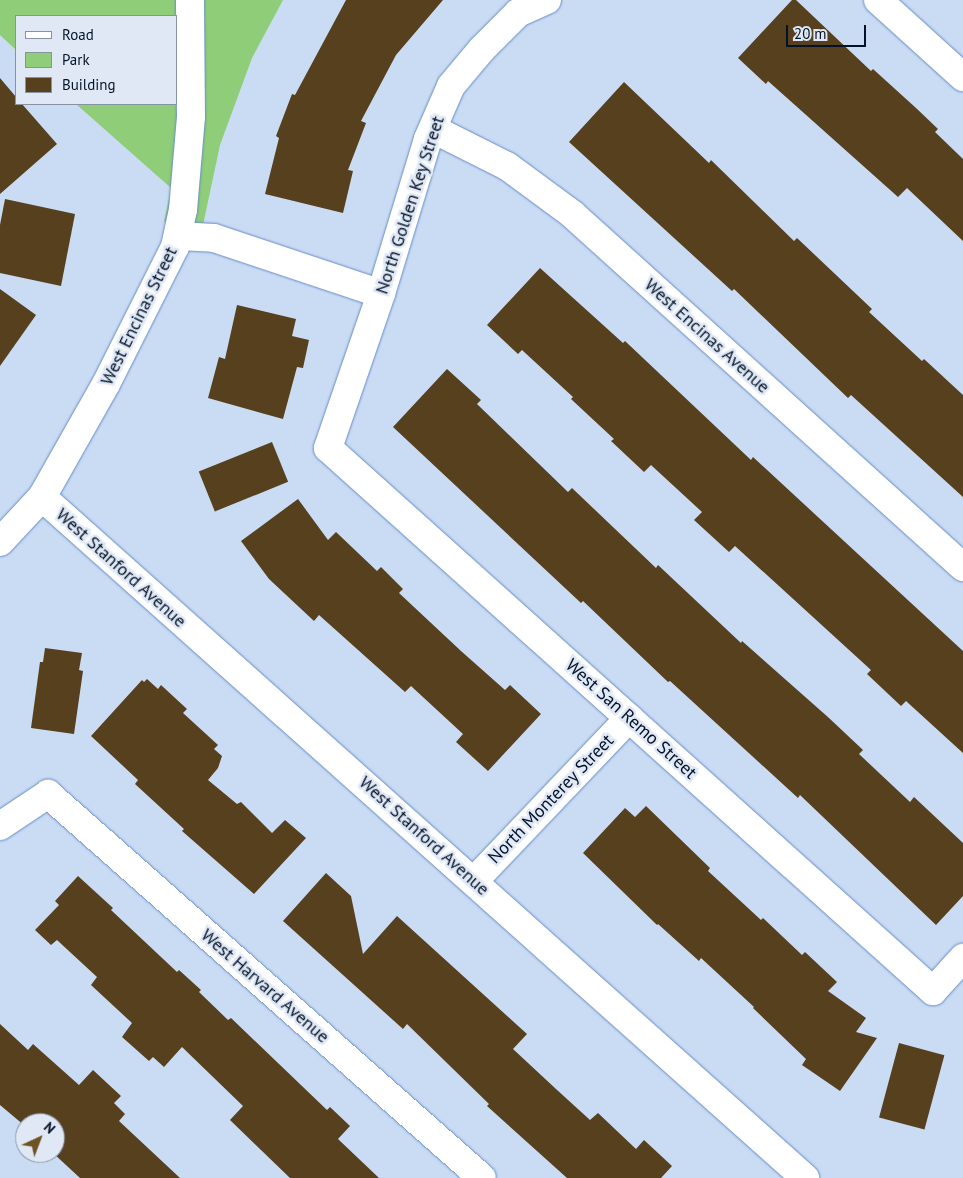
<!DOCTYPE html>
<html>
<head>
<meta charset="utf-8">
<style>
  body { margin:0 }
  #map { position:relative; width:963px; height:1178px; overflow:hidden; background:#cadbf4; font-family:"PT Sans",sans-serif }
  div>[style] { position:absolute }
  .green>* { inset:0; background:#8fcd78 }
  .building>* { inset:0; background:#56401d; transform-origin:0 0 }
  .roads { filter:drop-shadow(0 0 1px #658dc7) drop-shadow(0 0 1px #658dc7) }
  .minor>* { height:28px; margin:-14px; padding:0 14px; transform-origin:14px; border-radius:14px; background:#fff }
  span { translate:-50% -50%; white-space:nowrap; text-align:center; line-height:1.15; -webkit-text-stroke:5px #dfe8f4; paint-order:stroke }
  .street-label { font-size:18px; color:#041228 }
  .legend { position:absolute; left:15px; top:15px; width:162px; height:90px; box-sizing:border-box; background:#dfe8f4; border:1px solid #8792a2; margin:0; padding:6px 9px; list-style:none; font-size:15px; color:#041228 }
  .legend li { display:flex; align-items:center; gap:10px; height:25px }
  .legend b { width:25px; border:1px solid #8792a2 }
  .north { position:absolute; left:15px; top:1113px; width:50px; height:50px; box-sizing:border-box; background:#dfe8f4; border:1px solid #8792a2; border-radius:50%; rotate:43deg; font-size:14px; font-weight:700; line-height:20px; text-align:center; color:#041228 }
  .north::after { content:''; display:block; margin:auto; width:18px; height:22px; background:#6e5325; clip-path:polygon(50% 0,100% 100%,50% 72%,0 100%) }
  .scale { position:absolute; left:786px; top:25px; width:80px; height:22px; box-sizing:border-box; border:2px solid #041228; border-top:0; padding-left:6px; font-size:15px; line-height:18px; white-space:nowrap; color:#041228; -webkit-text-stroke:4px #dfe8f4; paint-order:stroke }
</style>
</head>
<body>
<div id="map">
  <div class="green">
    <div style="clip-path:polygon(0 0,283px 0,252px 58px,220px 145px,203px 225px,164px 222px,171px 188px,76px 104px,176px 104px,176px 16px,16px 16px,16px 50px,0 35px)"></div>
  </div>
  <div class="building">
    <div style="clip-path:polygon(346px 0,443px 0,396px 55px,361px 121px,366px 123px,348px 170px,353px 171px,343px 213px,265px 194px,279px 138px,276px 136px,292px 94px,295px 95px)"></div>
    <div style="clip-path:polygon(792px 0,796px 0,871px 71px,873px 69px,916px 108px,938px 129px,935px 132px,963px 159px,963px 241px,907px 188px,898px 197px,768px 81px,766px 84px,738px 58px)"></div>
    <div style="clip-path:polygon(0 78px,16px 97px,16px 104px,22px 104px,57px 144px,0 194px)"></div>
    <div style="clip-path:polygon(624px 82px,709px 163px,711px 160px,794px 241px,797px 238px,872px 309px,869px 312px,922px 361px,924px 359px,963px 395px,963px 497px,851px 395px,848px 398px,734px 289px,732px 291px,569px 142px)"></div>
    <div style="clip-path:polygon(5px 199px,75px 214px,61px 286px,0 273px,0 225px)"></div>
    <div style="clip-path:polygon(540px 268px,623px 343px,625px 341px,751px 460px,753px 457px,963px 651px,963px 753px,906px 701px,901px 706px,867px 674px,871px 670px,735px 546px,729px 552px,694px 520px,702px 512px,651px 465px,644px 472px,611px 441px,614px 439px,571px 399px,573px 397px,522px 350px,518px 354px,487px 325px)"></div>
    <div style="clip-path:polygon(0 289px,36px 315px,0 366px)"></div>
    <div style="clip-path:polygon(237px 305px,296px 319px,292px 336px,309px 340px,303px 368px,297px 367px,283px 419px,208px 398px,219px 357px,225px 359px)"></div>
    <div style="clip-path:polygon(447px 369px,481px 400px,477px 404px,568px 492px,572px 488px,656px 568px,658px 565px,741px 643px,742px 641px,829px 718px,863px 750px,859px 754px,910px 802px,914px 797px,963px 843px,963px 896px,936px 925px,800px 795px,798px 798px,670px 681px,668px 682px,583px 601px,581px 603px,393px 427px)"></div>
    <div style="left:272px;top:442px;width:43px;height:79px;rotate:68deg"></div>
    <div style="clip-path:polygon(298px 499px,328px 540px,336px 532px,377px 571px,381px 567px,403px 589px,399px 593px,461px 651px,505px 690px,510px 685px,541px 714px,488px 771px,456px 742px,463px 734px,411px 686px,405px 692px,319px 615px,314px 621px,269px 579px,241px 541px)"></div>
    <div style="clip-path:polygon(45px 648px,82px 653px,79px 670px,83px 671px,74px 734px,31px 728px,40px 662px,43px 662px)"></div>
    <div style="clip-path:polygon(147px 679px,158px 689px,161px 685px,187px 709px,183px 713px,218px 745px,214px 749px,222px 756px,218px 768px,208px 780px,237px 804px,241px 802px,272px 833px,285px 820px,306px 838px,254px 894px,182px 831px,184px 829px,135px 784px,138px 780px,91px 736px,142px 680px,144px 682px)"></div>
    <div style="clip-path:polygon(646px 806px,710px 868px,708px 871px,761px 920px,763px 918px,802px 955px,805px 952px,837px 982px,828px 991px,866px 1018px,856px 1032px,877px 1038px,840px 1091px,802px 1065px,806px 1059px,753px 1008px,754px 1007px,701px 958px,699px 961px,658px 924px,657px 925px,583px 853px,625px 808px,635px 817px)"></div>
    <div style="clip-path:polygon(326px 873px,351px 896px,363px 954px,397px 916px,527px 1034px,513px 1049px,556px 1089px,590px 1120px,598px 1113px,636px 1149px,644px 1140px,672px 1166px,661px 1178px,567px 1178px,487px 1106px,489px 1104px,407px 1024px,403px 1029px,283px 921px)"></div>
    <div style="clip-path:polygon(78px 876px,113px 908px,111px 910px,177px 972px,179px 970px,201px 990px,199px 992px,228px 1020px,231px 1018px,327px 1110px,330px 1107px,350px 1126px,338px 1139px,379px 1178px,290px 1178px,230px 1120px,243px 1106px,182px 1047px,164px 1067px,153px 1057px,149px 1061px,122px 1037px,132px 1023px,91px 985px,97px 977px,57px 940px,51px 945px,35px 930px,59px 905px,55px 901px)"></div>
    <div style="clip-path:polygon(0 1024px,28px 1050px,33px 1044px,79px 1085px,93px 1070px,121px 1096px,114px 1103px,125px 1114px,119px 1121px,180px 1178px,80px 1178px,53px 1153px,55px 1123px,25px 1123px,25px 1126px,0 1105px)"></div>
    <div style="left:899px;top:1043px;width:47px;height:77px;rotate:15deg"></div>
  </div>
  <div class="roads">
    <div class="minor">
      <div style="left:547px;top:0;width:32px;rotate:156deg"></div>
      <div style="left:518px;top:13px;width:51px;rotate:135deg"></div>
      <div style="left:482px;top:49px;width:48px;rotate:130deg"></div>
      <div style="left:451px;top:86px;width:58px;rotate:113.5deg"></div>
      <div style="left:428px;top:139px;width:162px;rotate:106.9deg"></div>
      <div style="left:381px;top:294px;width:163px;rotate:109deg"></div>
      <div style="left:328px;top:448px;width:813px;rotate:41.91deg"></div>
      <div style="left:933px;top:991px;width:45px;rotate:-47.7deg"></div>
      <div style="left:878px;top:0;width:115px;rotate:42.2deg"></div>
      <div style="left:433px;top:129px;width:83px;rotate:26.6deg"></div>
      <div style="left:507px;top:166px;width:81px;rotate:36.4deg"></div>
      <div style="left:572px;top:214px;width:527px;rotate:42.08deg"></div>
      <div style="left:178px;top:236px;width:36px;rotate:3deg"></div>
      <div style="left:214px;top:238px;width:176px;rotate:18.5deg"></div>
      <div style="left:42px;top:497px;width:1023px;rotate:41.75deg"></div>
      <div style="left:0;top:542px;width:62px;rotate:-47deg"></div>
      <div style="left:42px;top:497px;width:130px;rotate:-60.5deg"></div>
      <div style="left:106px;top:384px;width:153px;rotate:-63.3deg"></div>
      <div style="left:175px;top:247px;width:38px;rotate:-78deg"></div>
      <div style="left:183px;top:210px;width:93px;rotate:-85.1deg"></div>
      <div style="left:191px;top:117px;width:117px;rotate:-90.5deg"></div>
      <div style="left:0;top:826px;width:58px;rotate:-33.7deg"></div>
      <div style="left:48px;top:794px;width:579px;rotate:41.5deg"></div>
      <div style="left:474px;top:881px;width:225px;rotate:-46.4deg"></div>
    </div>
  </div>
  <div class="street-label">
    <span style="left:410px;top:205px;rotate:-72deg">North Golden Key Street</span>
    <span style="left:139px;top:316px;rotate:-64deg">West Encinas Street</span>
    <span style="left:707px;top:336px;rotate:42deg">West Encinas Avenue</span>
    <span style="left:121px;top:568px;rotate:42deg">West Stanford Avenue</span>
    <span style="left:631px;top:719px;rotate:42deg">West San Remo Street</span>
    <span style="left:551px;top:799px;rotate:-46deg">North Monterey Street</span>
    <span style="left:424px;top:836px;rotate:42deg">West Stanford Avenue</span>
    <span style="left:265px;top:986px;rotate:41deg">West Harvard Avenue</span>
  </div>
  <ul class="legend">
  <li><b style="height:6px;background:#fff"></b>Road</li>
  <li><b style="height:14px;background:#8fcd78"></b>Park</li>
  <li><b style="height:14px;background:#56401d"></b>Building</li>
  </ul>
  <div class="north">N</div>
  <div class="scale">20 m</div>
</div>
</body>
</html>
